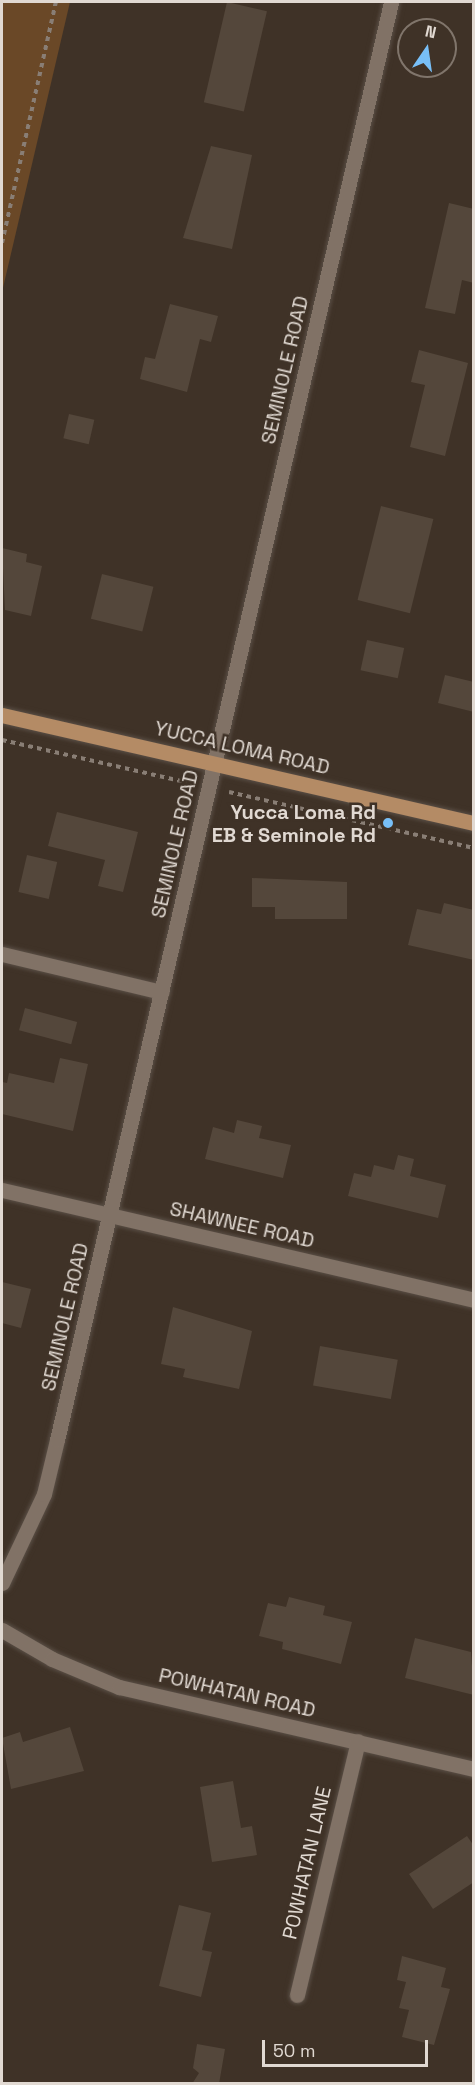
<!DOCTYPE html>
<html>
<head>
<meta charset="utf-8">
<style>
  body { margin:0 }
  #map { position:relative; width:475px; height:2085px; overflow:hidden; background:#3f3227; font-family:"Space Grotesk",sans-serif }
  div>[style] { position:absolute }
  .green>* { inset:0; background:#6a4827 }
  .building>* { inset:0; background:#54473b; transform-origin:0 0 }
  .path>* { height:4px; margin-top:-2px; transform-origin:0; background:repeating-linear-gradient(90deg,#897e75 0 4.5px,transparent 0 9px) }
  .roads { filter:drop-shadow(0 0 2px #5a4f46) drop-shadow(0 0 2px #5a4f46) }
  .minor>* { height:15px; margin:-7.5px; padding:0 7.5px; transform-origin:7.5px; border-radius:7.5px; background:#817266 }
  .major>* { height:15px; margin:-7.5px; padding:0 7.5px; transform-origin:7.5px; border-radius:7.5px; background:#b48b65 }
  .dots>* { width:16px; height:16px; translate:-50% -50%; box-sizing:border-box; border:3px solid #3f3227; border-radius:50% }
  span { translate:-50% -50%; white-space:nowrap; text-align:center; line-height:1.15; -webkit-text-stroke:5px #3f3227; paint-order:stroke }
  .street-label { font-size:20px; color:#e1d9d2 }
  .poi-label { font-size:20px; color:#e1d9d2; font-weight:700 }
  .right { translate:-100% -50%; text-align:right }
  .frame { position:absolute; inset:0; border:3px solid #e1d9d2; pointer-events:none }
  .north { position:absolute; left:397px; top:18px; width:60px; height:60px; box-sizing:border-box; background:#3f3227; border:2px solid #80756b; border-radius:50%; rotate:13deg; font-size:16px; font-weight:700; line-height:24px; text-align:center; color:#e1d9d2 }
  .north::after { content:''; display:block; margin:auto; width:21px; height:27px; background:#78bff7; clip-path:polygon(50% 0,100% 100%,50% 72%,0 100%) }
  .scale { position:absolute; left:262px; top:2040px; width:166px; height:27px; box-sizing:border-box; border:3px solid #e1d9d2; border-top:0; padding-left:8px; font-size:18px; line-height:21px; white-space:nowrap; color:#e1d9d2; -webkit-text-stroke:4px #3f3227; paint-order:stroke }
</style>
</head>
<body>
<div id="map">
  <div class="green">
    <div style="clip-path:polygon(2px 2px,70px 2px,2px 292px)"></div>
  </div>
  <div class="building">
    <div style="left:227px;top:2px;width:41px;height:103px;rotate:13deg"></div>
    <div style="clip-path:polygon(211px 146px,252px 155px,232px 249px,183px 238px)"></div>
    <div style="clip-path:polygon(449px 203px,474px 209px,474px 283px,462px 280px,455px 314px,425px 308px)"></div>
    <div style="clip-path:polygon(170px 304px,218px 316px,211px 342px,200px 339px,187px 392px,140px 379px,145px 357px,155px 359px)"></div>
    <div style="clip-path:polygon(419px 350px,468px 363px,445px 456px,410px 447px,425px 385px,411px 382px)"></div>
    <div style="left:69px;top:414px;width:26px;height:25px;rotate:13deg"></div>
    <div style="left:381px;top:506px;width:54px;height:97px;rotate:14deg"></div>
    <div style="clip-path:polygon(2px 548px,27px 554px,26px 562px,42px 566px,31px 616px,5px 610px)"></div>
    <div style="left:102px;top:574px;width:53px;height:46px;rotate:14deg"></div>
    <div style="left:367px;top:640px;width:38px;height:31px;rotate:12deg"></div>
    <div style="clip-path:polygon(445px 675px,474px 682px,474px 712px,438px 703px)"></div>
    <div style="clip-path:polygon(57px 812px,138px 832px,123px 892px,98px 886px,105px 860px,48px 846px)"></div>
    <div style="left:27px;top:855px;width:31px;height:38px;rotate:13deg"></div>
    <div style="clip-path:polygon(252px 878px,347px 882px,347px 919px,275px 919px,275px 907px,252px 907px)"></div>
    <div style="clip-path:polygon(444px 903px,474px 910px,474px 960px,408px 945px,417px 909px,441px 914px)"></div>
    <div style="left:25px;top:1008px;width:54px;height:23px;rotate:15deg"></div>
    <div style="clip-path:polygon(60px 1058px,88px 1064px,73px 1131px,2px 1114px,2px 1082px,7px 1083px,9px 1073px,54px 1083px)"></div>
    <div style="clip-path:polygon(237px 1120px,262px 1126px,259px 1138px,291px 1145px,283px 1178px,205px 1159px,213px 1127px,234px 1133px)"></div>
    <div style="clip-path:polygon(398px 1155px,414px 1159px,410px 1176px,446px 1185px,438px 1218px,348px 1196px,354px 1173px,371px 1177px,374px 1165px,394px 1170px)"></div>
    <div style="clip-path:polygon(2px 1282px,31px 1289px,21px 1328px,2px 1323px)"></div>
    <div style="clip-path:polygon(173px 1307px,252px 1331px,239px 1389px,183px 1377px,185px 1369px,161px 1364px)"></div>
    <div style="left:320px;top:1346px;width:79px;height:40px;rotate:10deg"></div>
    <div style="clip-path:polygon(289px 1597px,325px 1606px,323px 1615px,352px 1622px,341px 1664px,282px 1649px,283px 1642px,259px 1636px,268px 1603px,286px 1607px)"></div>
    <div style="clip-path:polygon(415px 1638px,471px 1652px,474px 1695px,405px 1678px)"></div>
    <div style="clip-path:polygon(70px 1727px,84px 1771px,11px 1789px,2px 1738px,20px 1732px,23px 1742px)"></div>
    <div style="clip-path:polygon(233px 1781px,241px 1828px,252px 1826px,257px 1855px,212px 1862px,200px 1787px)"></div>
    <div style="clip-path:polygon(467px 1836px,474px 1846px,474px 1882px,433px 1909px,409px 1874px)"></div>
    <div style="clip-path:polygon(179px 1905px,211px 1913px,202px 1950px,212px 1952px,201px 1997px,159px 1986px)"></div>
    <div style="clip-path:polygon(402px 1956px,446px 1968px,441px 1987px,450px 1989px,434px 2045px,402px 2037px,409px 2010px,399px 2008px,406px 1982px,397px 1980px)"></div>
    <div style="clip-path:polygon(197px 2044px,225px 2049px,219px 2084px,192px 2084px,199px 2073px,193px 2068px)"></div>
  </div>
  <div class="path">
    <div style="left:2px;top:243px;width:247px;rotate:-77.4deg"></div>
    <div style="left:2px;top:740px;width:189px;rotate:12.9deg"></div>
    <div style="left:229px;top:792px;width:251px;rotate:12.9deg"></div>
  </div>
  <div class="roads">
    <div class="minor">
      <div style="left:2px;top:954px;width:164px;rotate:13.4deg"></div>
      <div style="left:2px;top:1190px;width:485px;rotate:13.1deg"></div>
      <div style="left:2px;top:1583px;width:98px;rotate:-64.7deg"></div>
      <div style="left:44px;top:1494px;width:56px;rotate:-76.5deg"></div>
      <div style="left:57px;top:1440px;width:1476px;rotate:-76.92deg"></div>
      <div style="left:2px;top:1630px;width:58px;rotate:30.1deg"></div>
      <div style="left:52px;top:1659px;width:73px;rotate:22.7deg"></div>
      <div style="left:119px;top:1687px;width:364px;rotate:13deg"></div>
      <div style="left:297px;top:1995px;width:261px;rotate:-76.5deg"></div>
    </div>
    <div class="major">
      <div style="left:2px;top:715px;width:484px;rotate:12.9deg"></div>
    </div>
  </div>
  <div class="dots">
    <div style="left:388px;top:823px;background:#78bff7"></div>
  </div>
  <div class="street-label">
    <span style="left:285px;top:370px;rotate:-77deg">SEMINOLE ROAD</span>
    <span style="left:242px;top:748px;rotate:13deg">YUCCA LOMA ROAD</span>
    <span style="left:175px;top:844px;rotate:-77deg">SEMINOLE ROAD</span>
    <span style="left:242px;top:1225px;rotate:13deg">SHAWNEE ROAD</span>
    <span style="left:65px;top:1317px;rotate:-77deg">SEMINOLE ROAD</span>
    <span style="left:237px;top:1693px;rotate:13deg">POWHATAN ROAD</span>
    <span style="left:307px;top:1863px;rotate:-77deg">POWHATAN LANE</span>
  </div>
  <div class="poi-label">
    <span class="right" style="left:376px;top:824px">Yucca Loma Rd<br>EB &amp; Seminole Rd</span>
  </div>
  <div class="frame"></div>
  <div class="north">N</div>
  <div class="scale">50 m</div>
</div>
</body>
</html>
